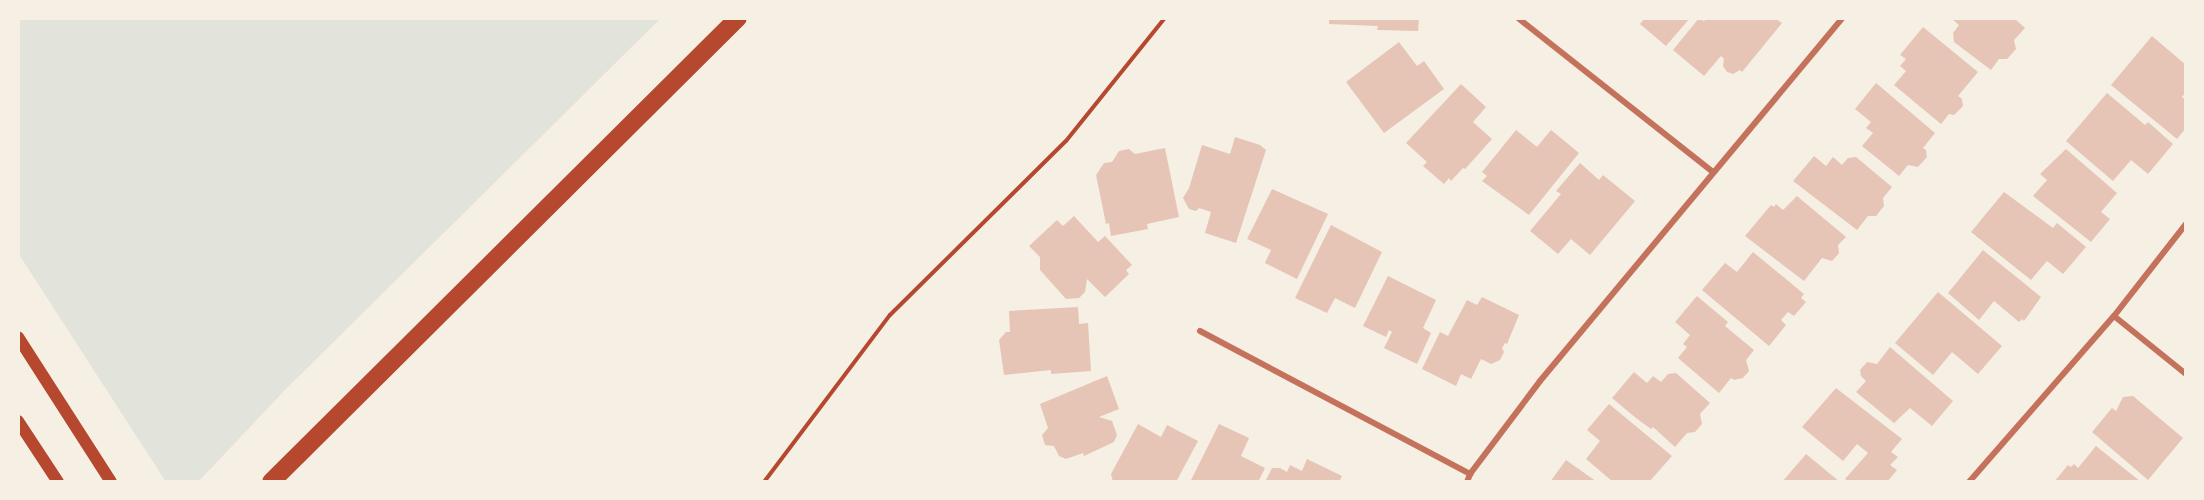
<!DOCTYPE html>
<html>
<head>
<meta charset="utf-8">
<style>
  body { margin:0 }
  #map { position:relative; width:2204px; height:500px; overflow:hidden; background:#f6efe4; font-family:Overpass,sans-serif }
  div>[style] { position:absolute }
  .green>* { inset:0; background:#e2e4dc }
  .building>* { inset:0; background:#e6c5b7 }
  .path>* { height:4px; margin:-2px; padding:0 2px; transform-origin:2px; border-radius:2px; background:#b5482f }
  .minor>* { height:6px; margin:-3px; padding:0 3px; transform-origin:3px; border-radius:3px; background:#c5725c }
  .secondary>* { height:12px; margin:-6px; padding:0 6px; transform-origin:6px; border-radius:6px; background:#b5482f }
  .motorway>* { height:18px; margin:-9px; padding:0 9px; transform-origin:9px; border-radius:9px; background:#b5482f }
  span { translate:-50% -50%; white-space:nowrap; text-align:center; line-height:1.15; -webkit-text-stroke:4.5px #f6efe4; paint-order:stroke }
  .frame { position:absolute; inset:0; border:20px solid #f6efe4; pointer-events:none }
</style>
</head>
<body>
<div id="map">
  <div class="green">
    <div style="clip-path:polygon(18px 18px,661px 18px,284px 391px,198px 482px,166px 482px,18px 253px)"></div>
  </div>
  <div class="building">
    <div style="clip-path:polygon(1329px 18px,1419px 18px,1418px 31px,1377px 30px,1378px 26px,1329px 24px)"></div>
    <div style="clip-path:polygon(1645px 18px,1690px 18px,1666px 46px,1640px 24px)"></div>
    <div style="clip-path:polygon(1699px 18px,1704px 21px,1707px 18px,1775px 18px,1782px 23px,1742px 72px,1740px 70px,1733px 74px,1727px 72px,1723px 66px,1724px 59px,1721px 56px,1704px 76px,1673px 50px)"></div>
    <div style="clip-path:polygon(1951px 18px,2014px 18px,2025px 28px,2014px 40px,2016px 49px,2007px 59px,1999px 59px,1991px 70px,1954px 42px,1953px 33px,1959px 25px)"></div>
    <div style="clip-path:polygon(1923px 27px,1978px 72px,1958px 96px,1962px 99px,1963px 106px,1954px 115px,1949px 114px,1941px 124px,1894px 85px,1906px 71px,1900px 66px,1906px 59px,1900px 55px)"></div>
    <div style="clip-path:polygon(2152px 36px,2186px 65px,2186px 92px,2182px 97px,2186px 100px,2186px 128px,2177px 139px,2111px 85px)"></div>
    <div style="clip-path:polygon(1399px 42px,1417px 66px,1424px 61px,1444px 89px,1384px 133px,1346px 82px)"></div>
    <div style="clip-path:polygon(1876px 83px,1935px 133px,1923px 148px,1926px 150px,1927px 157px,1918px 167px,1908px 165px,1899px 176px,1862px 146px,1873px 133px,1866px 128px,1871px 122px,1855px 109px)"></div>
    <div style="clip-path:polygon(1461px 84px,1486px 107px,1473px 122px,1492px 139px,1465px 169px,1463px 168px,1451px 181px,1449px 178px,1444px 184px,1423px 166px,1427px 162px,1406px 143px)"></div>
    <div style="clip-path:polygon(2107px 93px,2145px 125px,2148px 122px,2173px 144px,2148px 174px,2131px 160px,2113px 181px,2066px 141px)"></div>
    <div style="clip-path:polygon(1516px 130px,1537px 147px,1551px 130px,1579px 153px,1529px 215px,1482px 181px,1487px 176px,1482px 172px)"></div>
    <div style="clip-path:polygon(1235px 137px,1260px 145px,1266px 150px,1236px 243px,1205px 233px,1211px 212px,1199px 208px,1196px 211px,1189px 209px,1183px 198px,1189px 188px,1202px 145px,1230px 154px)"></div>
    <div style="clip-path:polygon(1165px 148px,1179px 217px,1147px 224px,1148px 229px,1111px 236px,1109px 223px,1106px 224px,1096px 175px,1104px 163px,1112px 162px,1119px 151px,1129px 149px,1135px 154px)"></div>
    <div style="clip-path:polygon(2066px 149px,2117px 193px,2101px 212px,2110px 219px,2091px 242px,2033px 196px,2047px 180px,2040px 174px)"></div>
    <div style="clip-path:polygon(1814px 156px,1826px 166px,1833px 157px,1842px 165px,1848px 158px,1856px 157px,1892px 187px,1883px 198px,1884px 206px,1876px 216px,1868px 216px,1857px 230px,1793px 181px)"></div>
    <div style="clip-path:polygon(1580px 163px,1599px 180px,1603px 175px,1635px 201px,1590px 255px,1571px 239px,1558px 254px,1530px 231px,1561px 194px,1556px 191px)"></div>
    <div style="clip-path:polygon(1272px 189px,1328px 214px,1297px 279px,1265px 263px,1271px 250px,1247px 239px)"></div>
    <div style="clip-path:polygon(2004px 192px,2053px 228px,2057px 223px,2086px 247px,2063px 274px,2047px 261px,2031px 280px,1971px 232px)"></div>
    <div style="clip-path:polygon(1797px 196px,1846px 237px,1838px 245px,1839px 253px,1832px 261px,1822px 258px,1804px 281px,1745px 236px,1771px 205px,1774px 207px,1776px 204px,1783px 210px)"></div>
    <div style="clip-path:polygon(1074px 216px,1098px 242px,1105px 236px,1132px 265px,1126px 270px,1129px 274px,1105px 297px,1087px 279px,1085px 292px,1079px 298px,1066px 299px,1040px 270px,1040px 257px,1029px 246px,1057px 220px,1063px 226px)"></div>
    <div style="clip-path:polygon(1331px 225px,1382px 252px,1355px 308px,1335px 298px,1327px 313px,1295px 298px)"></div>
    <div style="clip-path:polygon(1983px 250px,2041px 297px,2024px 321px,2022px 319px,2019px 322px,1994px 301px,1979px 320px,1948px 293px)"></div>
    <div style="clip-path:polygon(1753px 252px,1804px 294px,1801px 298px,1806px 302px,1794px 316px,1788px 312px,1781px 320px,1786px 325px,1769px 346px,1702px 290px,1725px 263px,1737px 272px)"></div>
    <div style="clip-path:polygon(1388px 276px,1436px 300px,1423px 328px,1431px 333px,1417px 364px,1384px 348px,1392px 332px,1389px 330px,1386px 337px,1363px 326px)"></div>
    <div style="clip-path:polygon(1938px 292px,2002px 346px,1978px 374px,1952px 352px,1933px 375px,1895px 343px)"></div>
    <div style="clip-path:polygon(1697px 296px,1728px 322px,1725px 326px,1754px 350px,1746px 360px,1749px 371px,1743px 378px,1734px 380px,1731px 378px,1719px 393px,1678px 358px,1687px 347px,1683px 344px,1690px 335px,1675px 322px)"></div>
    <div style="clip-path:polygon(1482px 297px,1519px 315px,1507px 344px,1505px 343px,1502px 348px,1504px 352px,1500px 360px,1491px 364px,1481px 359px,1471px 379px,1461px 374px,1456px 386px,1422px 369px,1440px 332px,1448px 336px,1467px 300px,1477px 305px)"></div>
    <div style="clip-path:polygon(1078px 307px,1079px 324px,1088px 323px,1091px 371px,1051px 374px,1051px 370px,1004px 375px,999px 340px,1006px 332px,1010px 332px,1009px 311px)"></div>
    <div style="clip-path:polygon(1890px 347px,1953px 401px,1932px 426px,1910px 408px,1894px 423px,1856px 392px,1866px 381px,1861px 376px,1860px 370px,1867px 362px,1877px 364px)"></div>
    <div style="clip-path:polygon(1634px 372px,1647px 383px,1653px 376px,1661px 382px,1668px 374px,1676px 373px,1710px 403px,1700px 414px,1702px 424px,1695px 432px,1687px 433px,1675px 447px,1653px 427px,1651px 429px,1636px 418px,1612px 398px)"></div>
    <div style="clip-path:polygon(1107px 376px,1119px 409px,1099px 417px,1112px 421px,1117px 435px,1114px 442px,1084px 456px,1083px 453px,1066px 459px,1059px 456px,1054px 446px,1045px 445px,1042px 435px,1048px 428px,1040px 404px)"></div>
    <div style="clip-path:polygon(1836px 388px,1902px 439px,1891px 452px,1898px 457px,1890px 465px,1897px 470px,1887px 482px,1849px 482px,1845px 479px,1868px 453px,1857px 444px,1843px 461px,1802px 427px)"></div>
    <div style="clip-path:polygon(2133px 396px,2183px 438px,2148px 480px,2092px 432px,2112px 408px,2116px 411px,2123px 397px)"></div>
    <div style="clip-path:polygon(1609px 404px,1672px 456px,1649px 482px,1613px 482px,1586px 459px,1600px 441px,1587px 430px)"></div>
    <div style="clip-path:polygon(1138px 424px,1161px 437px,1167px 425px,1198px 441px,1176px 482px,1113px 482px,1111px 474px)"></div>
    <div style="clip-path:polygon(1219px 424px,1249px 438px,1241px 456px,1265px 468px,1258px 482px,1190px 482px)"></div>
    <div style="clip-path:polygon(2096px 446px,2141px 482px,2054px 482px,2068px 465px,2071px 467px,2074px 464px,2078px 468px)"></div>
    <div style="clip-path:polygon(1806px 454px,1840px 482px,1782px 482px)"></div>
    <div style="clip-path:polygon(1307px 459px,1342px 476px,1339px 482px,1265px 482px,1272px 468px,1280px 468px,1287px 472px,1290px 465px,1302px 471px)"></div>
    <div style="clip-path:polygon(1566px 460px,1597px 482px,1550px 482px)"></div>
  </div>
  <div class="path">
    <div style="left:764px;top:482px;width:209px;rotate:-53deg"></div>
    <div style="left:890px;top:315px;width:247px;rotate:-44.7deg"></div>
    <div style="left:1066px;top:141px;width:158px;rotate:-51.2deg"></div>
  </div>
  <div class="minor">
    <div style="left:1518px;top:18px;width:247px;rotate:38.3deg"></div>
    <div style="left:2114px;top:316px;width:92px;rotate:38.9deg"></div>
    <div style="left:1200px;top:331px;width:306px;rotate:27.9deg"></div>
    <div style="left:1467px;top:482px;width:9px;rotate:-69deg"></div>
    <div style="left:1470px;top:474px;width:116px;rotate:-53deg"></div>
    <div style="left:1540px;top:381px;width:472px;rotate:-50.2deg"></div>
    <div style="left:1969px;top:482px;width:220px;rotate:-48.9deg"></div>
    <div style="left:2114px;top:316px;width:117px;rotate:-52deg"></div>
  </div>
  <div class="secondary">
    <div style="left:18px;top:337px;width:172px;rotate:57.3deg"></div>
    <div style="left:18px;top:421px;width:73px;rotate:56.7deg"></div>
  </div>
  <div class="motorway">
    <div style="left:271px;top:482px;width:658px;rotate:-44.82deg"></div>
  </div>
  <div class="frame"></div>
</div>
</body>
</html>
